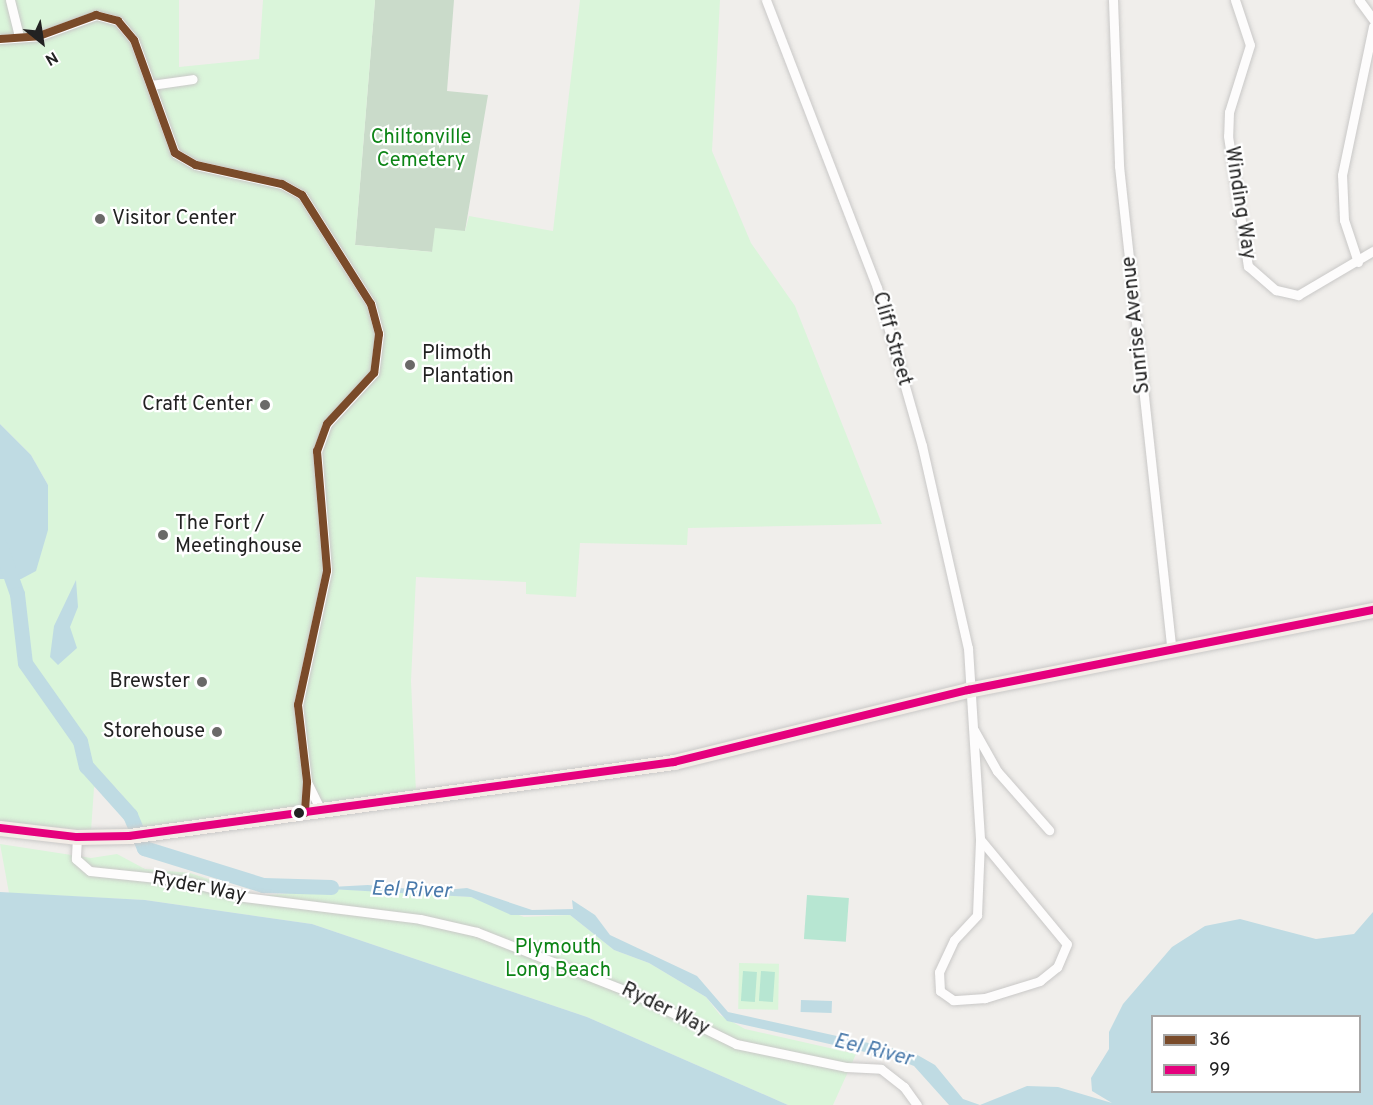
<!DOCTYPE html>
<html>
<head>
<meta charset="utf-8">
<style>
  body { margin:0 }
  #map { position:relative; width:1373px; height:1105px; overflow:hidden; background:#f0eeeb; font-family:Overpass,sans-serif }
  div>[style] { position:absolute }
  .cemetery>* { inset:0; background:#cadbca }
  .park>* { inset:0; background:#daf5da; transform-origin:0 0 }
  .pitch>* { inset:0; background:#b7e6d2; transform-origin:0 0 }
  .water>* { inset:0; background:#bfdbe3; transform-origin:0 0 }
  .river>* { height:15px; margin:-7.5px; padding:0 7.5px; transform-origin:7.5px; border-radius:7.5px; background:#bfdbe3 }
  .roads { filter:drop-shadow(0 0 2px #c9c8c7) drop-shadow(0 0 2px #c9c8c7) }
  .minor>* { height:9px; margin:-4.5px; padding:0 4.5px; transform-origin:4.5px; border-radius:4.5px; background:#fdfcfc }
  .primary>* { height:15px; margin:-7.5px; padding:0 7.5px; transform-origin:7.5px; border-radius:7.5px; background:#f3ede7 }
  .bus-1>* { height:8px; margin:-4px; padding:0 4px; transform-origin:4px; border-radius:4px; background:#7a4b2a }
  .bus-2>* { height:8px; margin:-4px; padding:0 4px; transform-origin:4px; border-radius:4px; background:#e5007d }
  .dots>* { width:16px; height:16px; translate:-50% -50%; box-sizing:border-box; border:3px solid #fff; border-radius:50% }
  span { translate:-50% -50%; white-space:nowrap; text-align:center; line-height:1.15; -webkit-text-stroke:4.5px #fff; paint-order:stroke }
  .park-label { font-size:20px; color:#0c8416 }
  .street-label { font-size:20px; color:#222 }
  .poi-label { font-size:20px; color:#222 }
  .left { translate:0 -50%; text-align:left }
  .right { translate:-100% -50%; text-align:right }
  .water-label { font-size:21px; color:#4a7aab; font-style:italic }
  .legend { position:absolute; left:1151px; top:1015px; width:210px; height:78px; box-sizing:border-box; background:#fff; border:2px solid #a7a7a7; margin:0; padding:8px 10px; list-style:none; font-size:18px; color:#222 }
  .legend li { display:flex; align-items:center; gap:12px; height:30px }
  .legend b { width:30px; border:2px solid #a7a7a7 }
  .north { position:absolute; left:12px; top:12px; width:60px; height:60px; -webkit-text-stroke:4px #fff; paint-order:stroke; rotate:150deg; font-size:16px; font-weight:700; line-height:24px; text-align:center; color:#222 }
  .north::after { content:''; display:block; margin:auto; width:21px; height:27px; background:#222; clip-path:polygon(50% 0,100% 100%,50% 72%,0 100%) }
</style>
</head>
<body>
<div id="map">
  <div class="cemetery">
    <div style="clip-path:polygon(375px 0,454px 0,447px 91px,488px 95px,465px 231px,433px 252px,355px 245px)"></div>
  </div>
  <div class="park">
    <div style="clip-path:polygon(0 0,179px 0,179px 67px,259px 59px,263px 0,375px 0,355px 245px,432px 252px,435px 228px,465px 231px,469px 216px,553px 231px,580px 0,720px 0,712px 151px,751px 243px,795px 306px,882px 524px,688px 528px,687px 545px,580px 543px,576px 597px,526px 594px,526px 582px,416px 577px,411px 681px,416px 793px,145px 828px,119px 791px,101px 775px,94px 788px,91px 831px,0 822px,0 579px,21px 579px,48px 485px,31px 455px,0 424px)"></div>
    <div style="clip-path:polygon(0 844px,91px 858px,117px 854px,145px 869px,190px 873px,259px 896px,335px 889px,471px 897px,524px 917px,570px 915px,614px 950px,649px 963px,706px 997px,720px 1015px,745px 1029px,856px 1054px,833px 1105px,788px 1105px,587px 1017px,312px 924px,145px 900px,9px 893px)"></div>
    <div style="left:739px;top:963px;width:40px;height:46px;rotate:1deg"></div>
  </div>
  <div class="pitch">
    <div style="left:807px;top:895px;width:42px;height:44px;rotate:4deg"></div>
    <div style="left:743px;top:971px;width:14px;height:30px;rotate:4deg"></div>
    <div style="left:761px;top:971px;width:14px;height:30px;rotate:4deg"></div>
  </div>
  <div class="water">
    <div style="clip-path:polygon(0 424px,31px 455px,48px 485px,48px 530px,36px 571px,21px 579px,0 579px)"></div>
    <div style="clip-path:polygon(76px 580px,78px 607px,70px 627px,77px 648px,58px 665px,50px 657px,54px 626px)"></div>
    <div style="clip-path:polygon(evenodd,368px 885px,433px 891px,467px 888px,532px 910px,573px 909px,572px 900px,595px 915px,610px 935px,697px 976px,728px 1012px,914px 1053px,935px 1065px,963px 1099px,980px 1105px,1027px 1086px,1058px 1087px,1112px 1103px,1092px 1091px,1091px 1078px,1109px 1049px,1109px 1032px,1123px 1004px,1172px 947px,1205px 926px,1240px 919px,1316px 939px,1354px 934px,1373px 912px,1373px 1105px,949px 1105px,914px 1066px,896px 1059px,727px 1021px,706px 997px,649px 963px,614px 950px,570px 915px,511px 915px,471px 897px,312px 888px,368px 885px,1152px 1016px,1360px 1016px,1360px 1092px,1152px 1092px,1152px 1016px)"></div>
    <div style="clip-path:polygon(0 892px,145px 900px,312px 924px,587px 1017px,788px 1105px,0 1105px)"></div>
    <div style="left:801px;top:1000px;width:31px;height:12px;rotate:2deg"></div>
  </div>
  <div class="river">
    <div style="left:0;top:546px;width:51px;rotate:70.5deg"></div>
    <div style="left:17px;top:594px;width:69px;rotate:83.4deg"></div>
    <div style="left:25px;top:663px;width:95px;rotate:54.8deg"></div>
    <div style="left:80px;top:741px;width:26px;rotate:77deg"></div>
    <div style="left:86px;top:766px;width:66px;rotate:48.1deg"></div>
    <div style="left:130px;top:815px;width:36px;rotate:67deg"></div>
    <div style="left:144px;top:848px;width:125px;rotate:17.3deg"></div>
    <div style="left:263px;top:885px;width:68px;rotate:1.7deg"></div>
  </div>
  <div class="roads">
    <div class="minor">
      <div style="left:10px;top:0;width:38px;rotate:76deg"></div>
      <div style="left:766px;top:0;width:309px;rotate:68.9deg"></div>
      <div style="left:877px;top:288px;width:164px;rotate:74.1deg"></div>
      <div style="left:922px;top:446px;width:207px;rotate:77.2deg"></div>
      <div style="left:968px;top:648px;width:191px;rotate:86.4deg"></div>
      <div style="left:1113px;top:0;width:166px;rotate:87.9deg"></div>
      <div style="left:1119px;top:166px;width:487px;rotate:83.8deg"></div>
      <div style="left:1235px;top:0;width:47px;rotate:71.6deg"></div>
      <div style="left:1250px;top:45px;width:70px;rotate:107.4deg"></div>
      <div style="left:1229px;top:112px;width:24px;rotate:92deg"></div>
      <div style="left:1228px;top:136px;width:132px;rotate:81.3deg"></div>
      <div style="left:1248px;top:266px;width:37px;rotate:41deg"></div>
      <div style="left:1276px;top:290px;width:23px;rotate:13deg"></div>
      <div style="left:1298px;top:295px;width:87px;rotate:-30.4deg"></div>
      <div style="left:1359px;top:0;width:24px;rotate:54deg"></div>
      <div style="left:0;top:39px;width:39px;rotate:-4deg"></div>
      <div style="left:39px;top:36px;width:61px;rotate:-20.2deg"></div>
      <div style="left:96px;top:15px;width:23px;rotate:15deg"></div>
      <div style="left:118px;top:21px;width:25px;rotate:50deg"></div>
      <div style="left:134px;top:40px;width:120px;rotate:70.1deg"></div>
      <div style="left:175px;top:153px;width:24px;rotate:30deg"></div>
      <div style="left:196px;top:165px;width:88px;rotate:12.5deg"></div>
      <div style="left:282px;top:184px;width:23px;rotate:29deg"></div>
      <div style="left:302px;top:195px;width:129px;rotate:57.7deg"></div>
      <div style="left:371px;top:304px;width:31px;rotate:75deg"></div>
      <div style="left:379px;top:334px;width:39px;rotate:97deg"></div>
      <div style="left:374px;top:373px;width:69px;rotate:132.7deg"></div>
      <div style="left:327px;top:424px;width:29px;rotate:110deg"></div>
      <div style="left:317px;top:451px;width:120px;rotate:85.2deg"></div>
      <div style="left:327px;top:571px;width:137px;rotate:102.2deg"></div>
      <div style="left:298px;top:705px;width:78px;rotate:83.3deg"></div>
      <div style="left:307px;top:782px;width:31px;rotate:94deg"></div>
      <div style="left:151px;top:85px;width:42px;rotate:-8.1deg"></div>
      <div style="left:1358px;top:262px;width:44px;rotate:-108.4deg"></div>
      <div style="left:1344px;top:220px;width:45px;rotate:-92.5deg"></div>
      <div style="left:1342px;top:175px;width:152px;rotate:-78.2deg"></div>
      <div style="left:974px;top:730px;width:47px;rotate:60.7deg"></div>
      <div style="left:997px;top:771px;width:79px;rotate:48.6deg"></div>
      <div style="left:307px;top:782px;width:32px;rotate:64deg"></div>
      <div style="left:77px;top:837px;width:22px;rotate:93deg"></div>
      <div style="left:76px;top:859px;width:18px;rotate:41deg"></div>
      <div style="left:90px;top:871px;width:96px;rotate:6deg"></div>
      <div style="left:185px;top:881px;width:61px;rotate:15.2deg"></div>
      <div style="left:244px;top:897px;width:177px;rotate:7.1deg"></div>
      <div style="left:420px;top:919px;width:58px;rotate:12.8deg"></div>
      <div style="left:477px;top:932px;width:167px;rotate:21.5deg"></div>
      <div style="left:632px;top:993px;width:116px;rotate:26.1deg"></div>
      <div style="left:736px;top:1044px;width:112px;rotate:11.8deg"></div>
      <div style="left:846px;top:1067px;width:35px;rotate:3deg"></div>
      <div style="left:881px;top:1069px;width:29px;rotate:38deg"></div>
      <div style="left:904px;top:1087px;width:22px;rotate:54deg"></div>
      <div style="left:980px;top:839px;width:136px;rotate:50.4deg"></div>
      <div style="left:1067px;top:944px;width:25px;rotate:113deg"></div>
      <div style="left:1057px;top:967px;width:22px;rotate:141deg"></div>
      <div style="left:1040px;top:981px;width:58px;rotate:162.8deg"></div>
      <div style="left:985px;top:998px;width:32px;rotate:176deg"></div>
      <div style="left:953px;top:1000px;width:16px;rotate:-145deg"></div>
      <div style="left:940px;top:991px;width:19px;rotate:-93deg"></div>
      <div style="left:939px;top:972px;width:35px;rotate:-65deg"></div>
      <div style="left:954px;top:940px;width:34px;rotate:-47deg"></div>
      <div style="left:977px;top:915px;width:76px;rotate:-87.7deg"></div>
    </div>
    <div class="primary">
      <div style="left:0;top:828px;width:78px;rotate:6.7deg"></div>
      <div style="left:77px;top:837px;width:52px;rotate:-1.1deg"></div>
      <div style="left:129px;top:836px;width:550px;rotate:-7.73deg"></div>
      <div style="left:674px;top:762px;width:303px;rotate:-13.8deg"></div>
      <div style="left:968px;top:690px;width:413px;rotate:-11.2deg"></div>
    </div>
  </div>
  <div class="bus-1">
    <div style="left:0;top:39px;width:39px;rotate:-4deg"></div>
    <div style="left:39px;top:36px;width:61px;rotate:-20.2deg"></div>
    <div style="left:96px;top:15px;width:23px;rotate:15deg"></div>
    <div style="left:118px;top:21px;width:25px;rotate:50deg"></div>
    <div style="left:134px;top:40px;width:120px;rotate:70.1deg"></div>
    <div style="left:175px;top:153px;width:24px;rotate:30deg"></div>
    <div style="left:196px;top:165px;width:88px;rotate:12.5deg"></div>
    <div style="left:282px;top:184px;width:23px;rotate:29deg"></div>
    <div style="left:302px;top:195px;width:129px;rotate:57.7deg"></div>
    <div style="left:371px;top:304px;width:31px;rotate:75deg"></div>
    <div style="left:379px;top:334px;width:39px;rotate:97deg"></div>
    <div style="left:374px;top:373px;width:69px;rotate:132.7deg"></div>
    <div style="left:327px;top:424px;width:29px;rotate:110deg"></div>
    <div style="left:317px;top:451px;width:120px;rotate:85.2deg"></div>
    <div style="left:327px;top:571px;width:137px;rotate:102.2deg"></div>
    <div style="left:298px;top:705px;width:78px;rotate:83.3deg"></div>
    <div style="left:307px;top:782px;width:31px;rotate:94deg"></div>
  </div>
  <div class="bus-2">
    <div style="left:0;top:828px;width:78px;rotate:6.7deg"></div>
    <div style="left:77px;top:837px;width:52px;rotate:-1.1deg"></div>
    <div style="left:129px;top:836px;width:550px;rotate:-7.73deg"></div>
    <div style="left:674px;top:762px;width:303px;rotate:-13.8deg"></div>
    <div style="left:968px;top:690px;width:413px;rotate:-11.2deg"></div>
  </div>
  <div class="dots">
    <div style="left:100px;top:219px;background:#6a6968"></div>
    <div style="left:410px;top:365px;background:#6a6968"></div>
    <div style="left:265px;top:405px;background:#6a6968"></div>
    <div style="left:163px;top:535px;background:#6a6968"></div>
    <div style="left:202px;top:682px;background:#6a6968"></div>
    <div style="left:217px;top:732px;background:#6a6968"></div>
    <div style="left:299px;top:813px;background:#222"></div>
  </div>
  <div class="park-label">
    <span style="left:421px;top:150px">Chiltonville<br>Cemetery</span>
    <span style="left:558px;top:960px">Plymouth<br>Long Beach</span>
  </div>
  <div class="street-label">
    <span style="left:1239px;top:203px;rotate:81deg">Winding Way</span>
    <span style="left:1137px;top:325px;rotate:-96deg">Sunrise Avenue</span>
    <span style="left:891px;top:339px;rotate:74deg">Cliff Street</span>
    <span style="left:199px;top:888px;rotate:11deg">Ryder Way</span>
    <span style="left:665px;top:1010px;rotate:26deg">Ryder Way</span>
  </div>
  <div class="poi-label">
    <span class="left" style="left:112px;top:219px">Visitor Center</span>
    <span class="left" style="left:422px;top:366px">Plimoth<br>Plantation</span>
    <span class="right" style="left:253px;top:405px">Craft Center</span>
    <span class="left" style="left:175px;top:536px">The Fort /<br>Meetinghouse</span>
    <span class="right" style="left:190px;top:682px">Brewster</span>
    <span class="right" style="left:205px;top:732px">Storehouse</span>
  </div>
  <div class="water-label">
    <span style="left:411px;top:891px;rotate:2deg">Eel River</span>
    <span style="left:873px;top:1051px;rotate:14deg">Eel River</span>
  </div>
  <ul class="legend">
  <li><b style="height:8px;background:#7a4b2a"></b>36</li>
  <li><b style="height:8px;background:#e5007d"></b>99</li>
  </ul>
  <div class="north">N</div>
</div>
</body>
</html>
